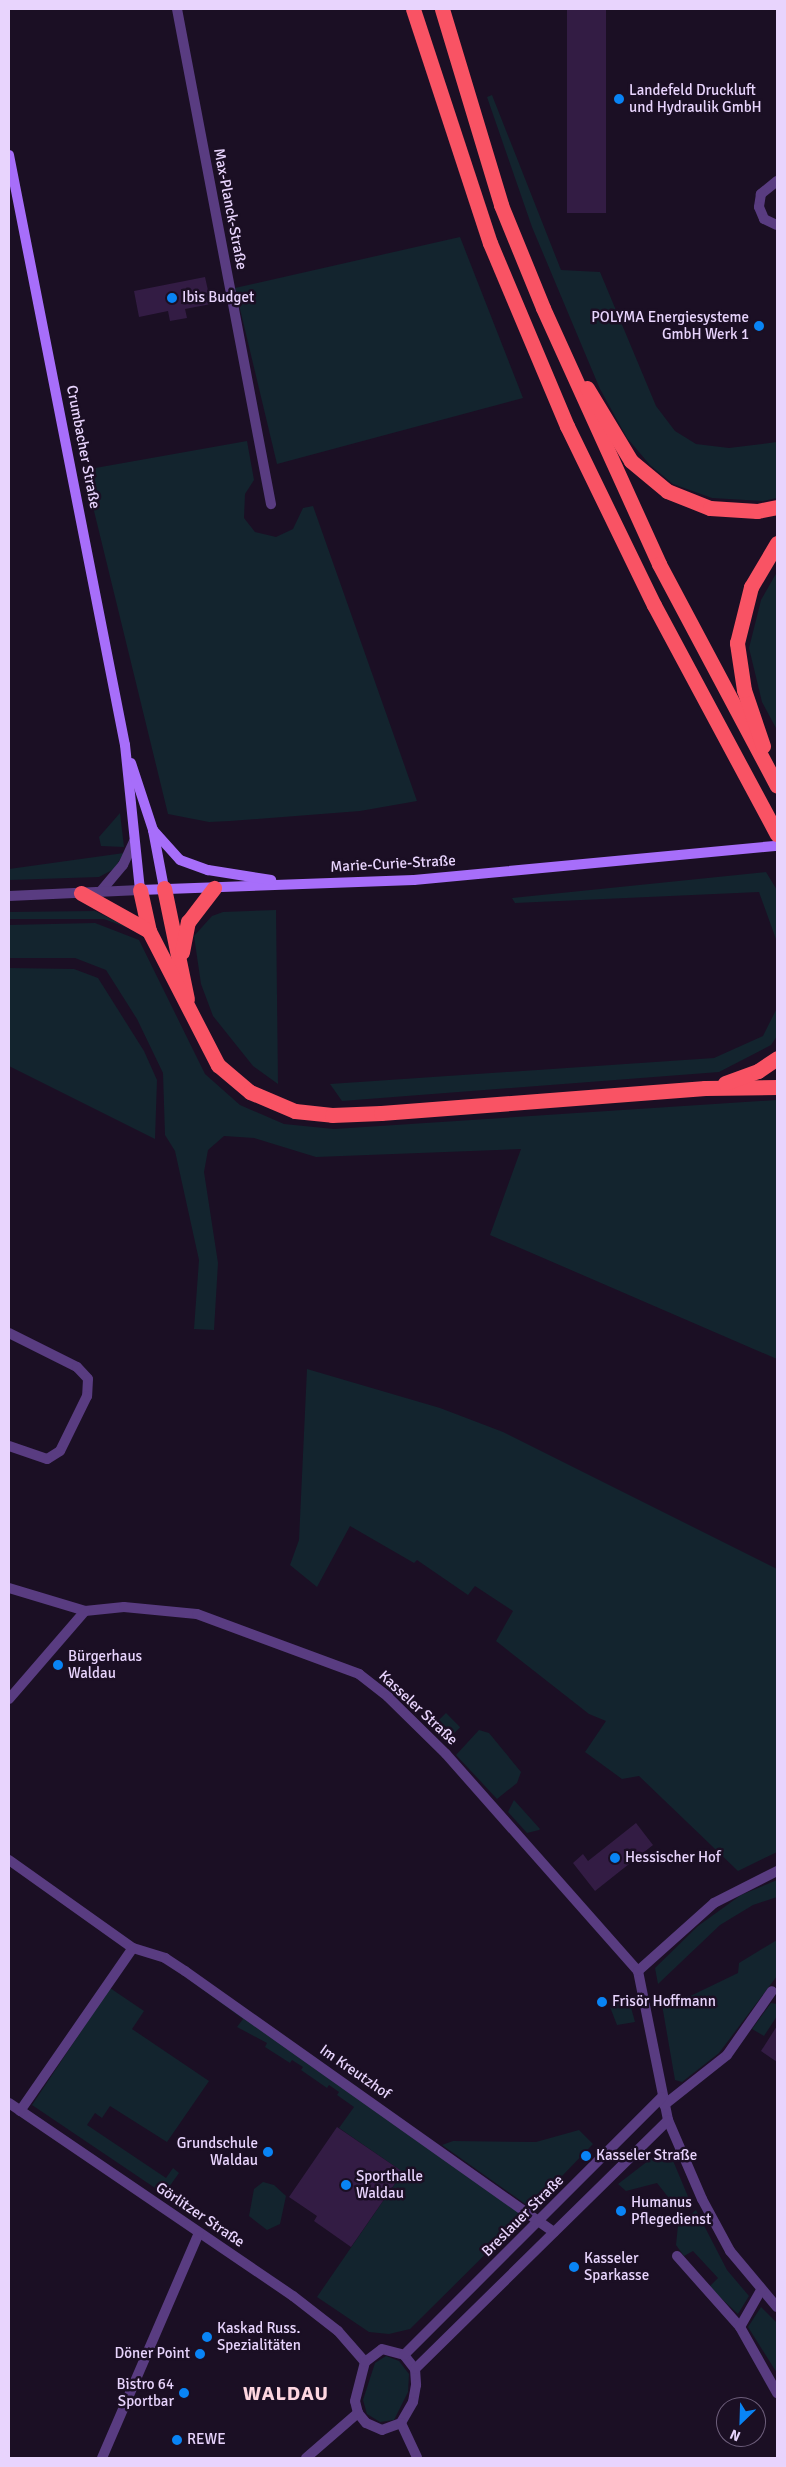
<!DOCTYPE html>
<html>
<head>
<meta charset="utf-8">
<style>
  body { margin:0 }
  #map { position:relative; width:786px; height:2467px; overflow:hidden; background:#1b0f24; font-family:Signika,sans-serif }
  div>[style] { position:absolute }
  .green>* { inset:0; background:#13242e; transform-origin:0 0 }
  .building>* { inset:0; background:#331c44; transform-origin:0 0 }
  .minor>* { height:10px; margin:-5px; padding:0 5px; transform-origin:5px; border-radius:5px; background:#593c81 }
  .tertiary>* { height:10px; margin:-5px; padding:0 5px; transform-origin:5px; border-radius:5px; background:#593c81 }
  .secondary>* { height:10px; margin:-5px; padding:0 5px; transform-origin:5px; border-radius:5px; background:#a76efa }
  .motorway>* { height:15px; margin:-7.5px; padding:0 7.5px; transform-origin:7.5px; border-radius:7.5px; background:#f95364 }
  .dots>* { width:14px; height:14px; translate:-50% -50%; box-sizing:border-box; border:2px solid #1b0f24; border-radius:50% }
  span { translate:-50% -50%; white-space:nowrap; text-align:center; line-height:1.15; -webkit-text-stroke:5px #1b0f24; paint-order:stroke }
  .poi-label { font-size:15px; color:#e8d4fd }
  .left { translate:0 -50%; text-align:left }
  .right { translate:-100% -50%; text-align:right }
  .street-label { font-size:15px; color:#e8d4fd }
  .district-label { font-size:20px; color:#fed6e0; font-weight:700; letter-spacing:1px }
  .frame { position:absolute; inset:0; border:10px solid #e8d4fd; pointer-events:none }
  .north { position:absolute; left:716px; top:2397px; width:50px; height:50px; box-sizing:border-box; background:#1b0f24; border:1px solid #6d5e7b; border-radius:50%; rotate:204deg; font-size:14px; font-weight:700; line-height:20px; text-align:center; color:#e8d4fd }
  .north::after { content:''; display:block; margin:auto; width:18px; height:22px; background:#0984f5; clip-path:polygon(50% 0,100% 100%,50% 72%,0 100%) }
</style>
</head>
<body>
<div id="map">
  <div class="green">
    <div style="clip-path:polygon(492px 95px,561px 270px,600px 272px,656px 406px,675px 431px,696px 444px,729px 448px,777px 442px,777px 498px,763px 501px,712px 498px,673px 484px,650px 465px,627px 438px,600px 389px,532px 227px,487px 97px)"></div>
    <div style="clip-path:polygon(460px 237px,523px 398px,277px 464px,235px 288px)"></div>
    <div style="clip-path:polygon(247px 441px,254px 480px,245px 494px,244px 518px,255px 532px,276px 537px,293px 529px,303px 508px,313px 506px,417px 801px,360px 811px,230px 821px,209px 822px,168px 814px,84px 470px)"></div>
    <div style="clip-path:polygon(777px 572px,777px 730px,762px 702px,749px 648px,761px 600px)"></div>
    <div style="clip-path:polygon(120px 813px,124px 847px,101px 846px,99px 837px)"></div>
    <div style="clip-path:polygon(124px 853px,114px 869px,99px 877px,9px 880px,9px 869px)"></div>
    <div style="clip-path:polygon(766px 872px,777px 890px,777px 942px,759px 892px,515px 903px,512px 898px)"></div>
    <div style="clip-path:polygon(276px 910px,278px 1084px,253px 1066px,213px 1016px,201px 984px,194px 936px,212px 916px,223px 912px)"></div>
    <div style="clip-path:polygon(95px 911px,131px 929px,104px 919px,9px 919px,9px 912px)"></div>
    <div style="clip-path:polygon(95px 923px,139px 940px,205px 1074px,240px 1105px,284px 1124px,334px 1129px,777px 1100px,777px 1359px,490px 1235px,521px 1149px,316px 1157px,254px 1138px,224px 1136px,208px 1150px,204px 1172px,218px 1263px,214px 1330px,194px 1329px,199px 1260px,175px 1151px,165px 1135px,163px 1073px,137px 1019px,106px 970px,75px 958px,9px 958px,9px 925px)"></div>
    <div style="clip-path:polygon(9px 968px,74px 969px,98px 978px,144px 1051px,157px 1080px,155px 1139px,9px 1066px)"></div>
    <div style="clip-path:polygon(777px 1008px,777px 1036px,771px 1045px,719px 1072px,342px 1101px,330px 1084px,714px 1058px,763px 1036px)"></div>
    <div style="clip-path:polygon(307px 1369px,440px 1408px,503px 1432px,777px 1569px,777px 1852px,738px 1871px,639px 1776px,622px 1779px,585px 1752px,606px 1721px,589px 1714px,496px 1641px,513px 1611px,475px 1586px,468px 1595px,417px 1560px,414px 1563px,350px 1526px,317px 1587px,290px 1565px,299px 1540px)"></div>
    <div style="left:446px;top:1713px;width:20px;height:21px;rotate:45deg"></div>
    <div style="clip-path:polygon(479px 1730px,489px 1733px,521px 1772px,517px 1783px,497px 1799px,456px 1755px)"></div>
    <div style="clip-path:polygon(514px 1800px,540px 1829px,539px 1830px,527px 1833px,508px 1812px)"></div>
    <div style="clip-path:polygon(777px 1880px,777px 1897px,753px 1905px,720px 1925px,658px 1984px,655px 1968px,698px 1926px,741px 1895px)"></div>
    <div style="clip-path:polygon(777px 1940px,777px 1976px,719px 2053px,682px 2082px,675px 2080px,661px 1999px,678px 2002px,738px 1973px,739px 1963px)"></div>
    <div style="clip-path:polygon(165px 1962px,525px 2215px,410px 2329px,389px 2334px,369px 2332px,317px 2297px,403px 2172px,339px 2128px,354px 2107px,337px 2095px,339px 2092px,329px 2085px,327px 2088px,301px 2070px,303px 2067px,292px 2060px,290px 2063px,265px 2047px,267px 2043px,237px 2027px,243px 2019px)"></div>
    <div style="clip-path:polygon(110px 1988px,144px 2011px,132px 2029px,209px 2081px,167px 2142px,110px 2106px,102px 2118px,95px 2113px,87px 2125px,166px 2178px,173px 2168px,179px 2173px,164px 2194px,32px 2105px)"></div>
    <div style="clip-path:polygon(629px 2000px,635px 2022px,617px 2025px,610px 2007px)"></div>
    <div style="clip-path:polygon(771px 2003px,777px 2004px,777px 2016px,764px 2036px,752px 2029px)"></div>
    <div style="clip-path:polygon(579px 2130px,593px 2144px,531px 2208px,442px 2145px,453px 2141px,536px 2142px)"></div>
    <div style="clip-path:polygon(657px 2154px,670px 2157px,674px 2163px,689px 2199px,676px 2207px,657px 2183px,626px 2191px,618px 2184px)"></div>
    <div style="clip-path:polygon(263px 2182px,274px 2185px,286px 2196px,280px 2224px,267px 2230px,249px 2216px,254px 2189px)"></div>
    <div style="clip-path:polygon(696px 2210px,727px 2270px,749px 2296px,738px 2314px,709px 2287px,718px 2278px,693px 2251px,684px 2256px,676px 2245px,678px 2225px)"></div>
    <div style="clip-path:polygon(761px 2307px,777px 2323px,777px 2373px,748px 2327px)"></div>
    <div style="clip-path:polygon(386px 2356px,399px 2361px,409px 2374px,408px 2392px,394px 2420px,380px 2422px,367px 2414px,363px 2400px,375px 2363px)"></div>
  </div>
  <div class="building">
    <div style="left:567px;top:9px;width:39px;height:204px"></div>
    <div style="clip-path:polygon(205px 277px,211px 304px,185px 309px,187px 318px,170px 321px,168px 311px,139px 317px,134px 291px)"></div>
    <div style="clip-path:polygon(636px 1823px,653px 1845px,595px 1891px,573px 1863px,583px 1854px,588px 1861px)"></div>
    <div style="clip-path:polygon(777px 2026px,777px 2062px,761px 2051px)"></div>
    <div style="clip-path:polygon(337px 2127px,403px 2172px,351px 2247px,314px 2221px,317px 2216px,289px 2197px)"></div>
  </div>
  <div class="minor">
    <div style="left:177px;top:9px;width:504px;rotate:79.25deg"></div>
    <div style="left:777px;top:181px;width:21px;rotate:141deg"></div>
    <div style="left:761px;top:194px;width:13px;rotate:99deg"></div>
    <div style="left:759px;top:207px;width:13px;rotate:67deg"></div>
    <div style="left:764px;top:219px;width:14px;rotate:25deg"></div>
    <div style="left:9px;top:1333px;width:76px;rotate:26.6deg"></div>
    <div style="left:77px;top:1367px;width:16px;rotate:47deg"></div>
    <div style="left:88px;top:1379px;width:17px;rotate:93deg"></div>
    <div style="left:87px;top:1396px;width:61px;rotate:116.1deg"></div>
    <div style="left:60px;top:1451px;width:15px;rotate:148deg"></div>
    <div style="left:47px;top:1459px;width:40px;rotate:-161.1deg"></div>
    <div style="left:9px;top:1588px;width:79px;rotate:16.8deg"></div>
    <div style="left:85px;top:1611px;width:39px;rotate:-6deg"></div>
    <div style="left:124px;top:1607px;width:73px;rotate:5.5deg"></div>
    <div style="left:197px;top:1614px;width:173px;rotate:20.3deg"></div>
    <div style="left:359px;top:1674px;width:37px;rotate:38deg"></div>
    <div style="left:388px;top:1697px;width:81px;rotate:44.5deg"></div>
    <div style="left:446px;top:1754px;width:290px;rotate:48.5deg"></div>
    <div style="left:638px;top:1971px;width:152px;rotate:78.6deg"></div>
    <div style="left:668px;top:2120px;width:86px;rotate:66.7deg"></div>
    <div style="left:702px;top:2199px;width:59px;rotate:61.7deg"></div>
    <div style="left:730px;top:2251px;width:73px;rotate:50deg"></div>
    <div style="left:9px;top:1699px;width:116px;rotate:-49.2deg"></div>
    <div style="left:9px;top:1860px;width:152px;rotate:35.4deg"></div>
    <div style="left:133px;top:1948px;width:34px;rotate:17deg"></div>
    <div style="left:165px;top:1958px;width:24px;rotate:33deg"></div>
    <div style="left:185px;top:1971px;width:452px;rotate:35.3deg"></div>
    <div style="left:638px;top:1971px;width:102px;rotate:-41.8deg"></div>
    <div style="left:714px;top:1903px;width:71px;rotate:-26.9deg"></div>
    <div style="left:9px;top:2103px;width:343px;rotate:34.2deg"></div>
    <div style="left:293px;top:2296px;width:57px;rotate:37.9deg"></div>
    <div style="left:338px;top:2331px;width:41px;rotate:48.9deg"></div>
    <div style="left:664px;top:2105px;width:80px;rotate:-38.4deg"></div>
    <div style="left:727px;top:2055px;width:78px;rotate:-54.9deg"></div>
    <div style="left:20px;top:2111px;width:198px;rotate:-55.3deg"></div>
    <div style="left:677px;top:2256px;width:95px;rotate:48.4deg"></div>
    <div style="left:740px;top:2327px;width:76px;rotate:60.7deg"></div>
    <div style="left:740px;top:2327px;width:43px;rotate:-60.4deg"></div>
    <div style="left:382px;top:2349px;width:23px;rotate:15deg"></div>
    <div style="left:404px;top:2355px;width:18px;rotate:52deg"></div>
    <div style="left:415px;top:2369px;width:16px;rotate:86deg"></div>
    <div style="left:416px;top:2385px;width:17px;rotate:100deg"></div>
    <div style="left:413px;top:2402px;width:24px;rotate:120deg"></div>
    <div style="left:401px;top:2423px;width:20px;rotate:160deg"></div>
    <div style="left:382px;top:2430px;width:17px;rotate:-156deg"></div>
    <div style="left:366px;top:2423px;width:13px;rotate:-129deg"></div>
    <div style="left:358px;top:2413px;width:12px;rotate:-104deg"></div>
    <div style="left:355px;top:2401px;width:40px;rotate:-75.6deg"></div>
    <div style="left:365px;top:2362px;width:21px;rotate:-37deg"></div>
    <div style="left:404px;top:2355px;width:365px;rotate:-45deg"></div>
    <div style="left:415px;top:2369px;width:355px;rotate:-44.5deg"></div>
    <div style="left:401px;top:2423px;width:38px;rotate:65deg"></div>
    <div style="left:102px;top:2458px;width:245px;rotate:-66.7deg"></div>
    <div style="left:306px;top:2458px;width:69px;rotate:-40.9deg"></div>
  </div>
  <div class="tertiary">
    <div style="left:101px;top:891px;width:34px;rotate:-50deg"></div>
    <div style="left:123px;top:865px;width:26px;rotate:-65deg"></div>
    <div style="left:9px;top:896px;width:131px;rotate:-2.6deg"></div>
  </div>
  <div class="secondary">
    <div style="left:9px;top:155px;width:601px;rotate:78.88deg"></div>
    <div style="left:125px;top:745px;width:146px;rotate:84.1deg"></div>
    <div style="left:140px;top:890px;width:274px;rotate:-2.1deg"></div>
    <div style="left:414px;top:880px;width:365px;rotate:-5.4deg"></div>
    <div style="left:131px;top:763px;width:71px;rotate:71.8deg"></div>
    <div style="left:153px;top:830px;width:59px;rotate:79.3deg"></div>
    <div style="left:153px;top:830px;width:40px;rotate:48deg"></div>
    <div style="left:180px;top:860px;width:30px;rotate:20deg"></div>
    <div style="left:208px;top:870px;width:64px;rotate:9deg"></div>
  </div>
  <div class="motorway">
    <div style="left:413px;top:9px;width:246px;rotate:71.8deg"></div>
    <div style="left:490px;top:243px;width:199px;rotate:67.2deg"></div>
    <div style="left:567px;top:426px;width:199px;rotate:64.1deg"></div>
    <div style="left:654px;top:605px;width:260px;rotate:61.8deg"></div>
    <div style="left:442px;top:9px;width:205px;rotate:73.2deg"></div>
    <div style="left:501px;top:205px;width:111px;rotate:67.8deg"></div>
    <div style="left:543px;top:308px;width:281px;rotate:65.6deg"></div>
    <div style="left:659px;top:564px;width:251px;rotate:62deg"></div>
    <div style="left:587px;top:388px;width:85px;rotate:58.9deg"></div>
    <div style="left:631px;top:461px;width:47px;rotate:39.8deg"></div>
    <div style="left:667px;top:491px;width:46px;rotate:21.6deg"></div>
    <div style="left:710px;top:508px;width:47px;rotate:3.7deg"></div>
    <div style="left:757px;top:511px;width:20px;rotate:-11deg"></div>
    <div style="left:763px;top:746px;width:59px;rotate:-108.7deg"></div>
    <div style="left:744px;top:690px;width:48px;rotate:-98.5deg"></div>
    <div style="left:737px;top:643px;width:58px;rotate:-76deg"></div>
    <div style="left:751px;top:587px;width:51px;rotate:-59.4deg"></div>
    <div style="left:164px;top:888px;width:113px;rotate:78.3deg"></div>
    <div style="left:140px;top:890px;width:42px;rotate:77.6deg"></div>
    <div style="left:149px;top:931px;width:151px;rotate:62.8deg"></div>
    <div style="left:218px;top:1065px;width:42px;rotate:40.2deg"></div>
    <div style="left:250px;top:1092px;width:49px;rotate:22.9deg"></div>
    <div style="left:295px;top:1111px;width:37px;rotate:6deg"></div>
    <div style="left:332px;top:1115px;width:49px;rotate:-2.3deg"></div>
    <div style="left:381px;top:1113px;width:325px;rotate:-4.4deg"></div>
    <div style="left:705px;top:1088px;width:72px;rotate:-0.8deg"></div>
    <div style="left:81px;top:893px;width:78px;rotate:29.2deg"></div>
    <div style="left:182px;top:952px;width:31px;rotate:-79deg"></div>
    <div style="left:188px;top:922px;width:43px;rotate:-52.6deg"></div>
    <div style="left:725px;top:1083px;width:35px;rotate:-20deg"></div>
    <div style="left:758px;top:1071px;width:23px;rotate:-34deg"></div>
  </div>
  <div class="dots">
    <div style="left:619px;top:99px;background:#0984f5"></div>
    <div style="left:172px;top:298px;background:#0984f5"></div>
    <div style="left:759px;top:326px;background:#0984f5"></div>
    <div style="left:58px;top:1665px;background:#0984f5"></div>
    <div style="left:615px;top:1858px;background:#0984f5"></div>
    <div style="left:602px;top:2002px;background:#0984f5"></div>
    <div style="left:268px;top:2152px;background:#0984f5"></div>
    <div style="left:586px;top:2156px;background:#0984f5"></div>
    <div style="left:346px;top:2185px;background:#0984f5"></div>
    <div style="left:621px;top:2211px;background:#0984f5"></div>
    <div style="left:574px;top:2267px;background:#0984f5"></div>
    <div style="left:207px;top:2337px;background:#0984f5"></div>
    <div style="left:200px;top:2354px;background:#0984f5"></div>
    <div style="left:184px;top:2393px;background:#0984f5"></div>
    <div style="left:177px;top:2440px;background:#0984f5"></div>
  </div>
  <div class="poi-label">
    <span class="left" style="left:629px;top:99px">Landefeld Druckluft<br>und Hydraulik GmbH</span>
    <span class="left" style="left:182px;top:298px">Ibis Budget</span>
    <span class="right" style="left:749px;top:326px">POLYMA Energiesysteme<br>GmbH Werk 1</span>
    <span class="left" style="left:68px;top:1665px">Bürgerhaus<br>Waldau</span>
    <span class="left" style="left:625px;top:1858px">Hessischer Hof</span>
    <span class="left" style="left:612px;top:2002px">Frisör Hoffmann</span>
    <span class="right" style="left:258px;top:2152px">Grundschule<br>Waldau</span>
    <span class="left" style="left:596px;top:2156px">Kasseler Straße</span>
    <span class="left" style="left:356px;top:2185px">Sporthalle<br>Waldau</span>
    <span class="left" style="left:631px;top:2211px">Humanus<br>Pflegedienst</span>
    <span class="left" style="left:584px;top:2267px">Kasseler<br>Sparkasse</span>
    <span class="left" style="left:217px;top:2337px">Kaskad Russ.<br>Spezialitäten</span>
    <span class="right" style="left:190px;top:2354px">Döner Point</span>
    <span class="right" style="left:174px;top:2393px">Bistro 64<br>Sportbar</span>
    <span class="left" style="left:187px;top:2440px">REWE</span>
  </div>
  <div class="street-label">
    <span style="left:230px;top:209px;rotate:79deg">Max-Planck-Straße</span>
    <span style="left:83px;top:447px;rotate:79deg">Crumbacher Straße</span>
    <span style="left:393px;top:864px;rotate:-3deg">Marie-Curie-Straße</span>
    <span style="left:418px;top:1708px;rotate:43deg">Kasseler Straße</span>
    <span style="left:355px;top:2072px;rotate:35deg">Im Kreutzhof</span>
    <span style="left:200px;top:2215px;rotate:34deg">Görlitzer Straße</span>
    <span style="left:523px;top:2216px;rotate:-45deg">Breslauer Straße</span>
  </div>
  <div class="district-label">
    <span style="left:286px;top:2393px">WALDAU</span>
  </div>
  <div class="frame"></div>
  <div class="north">N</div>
</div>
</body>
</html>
